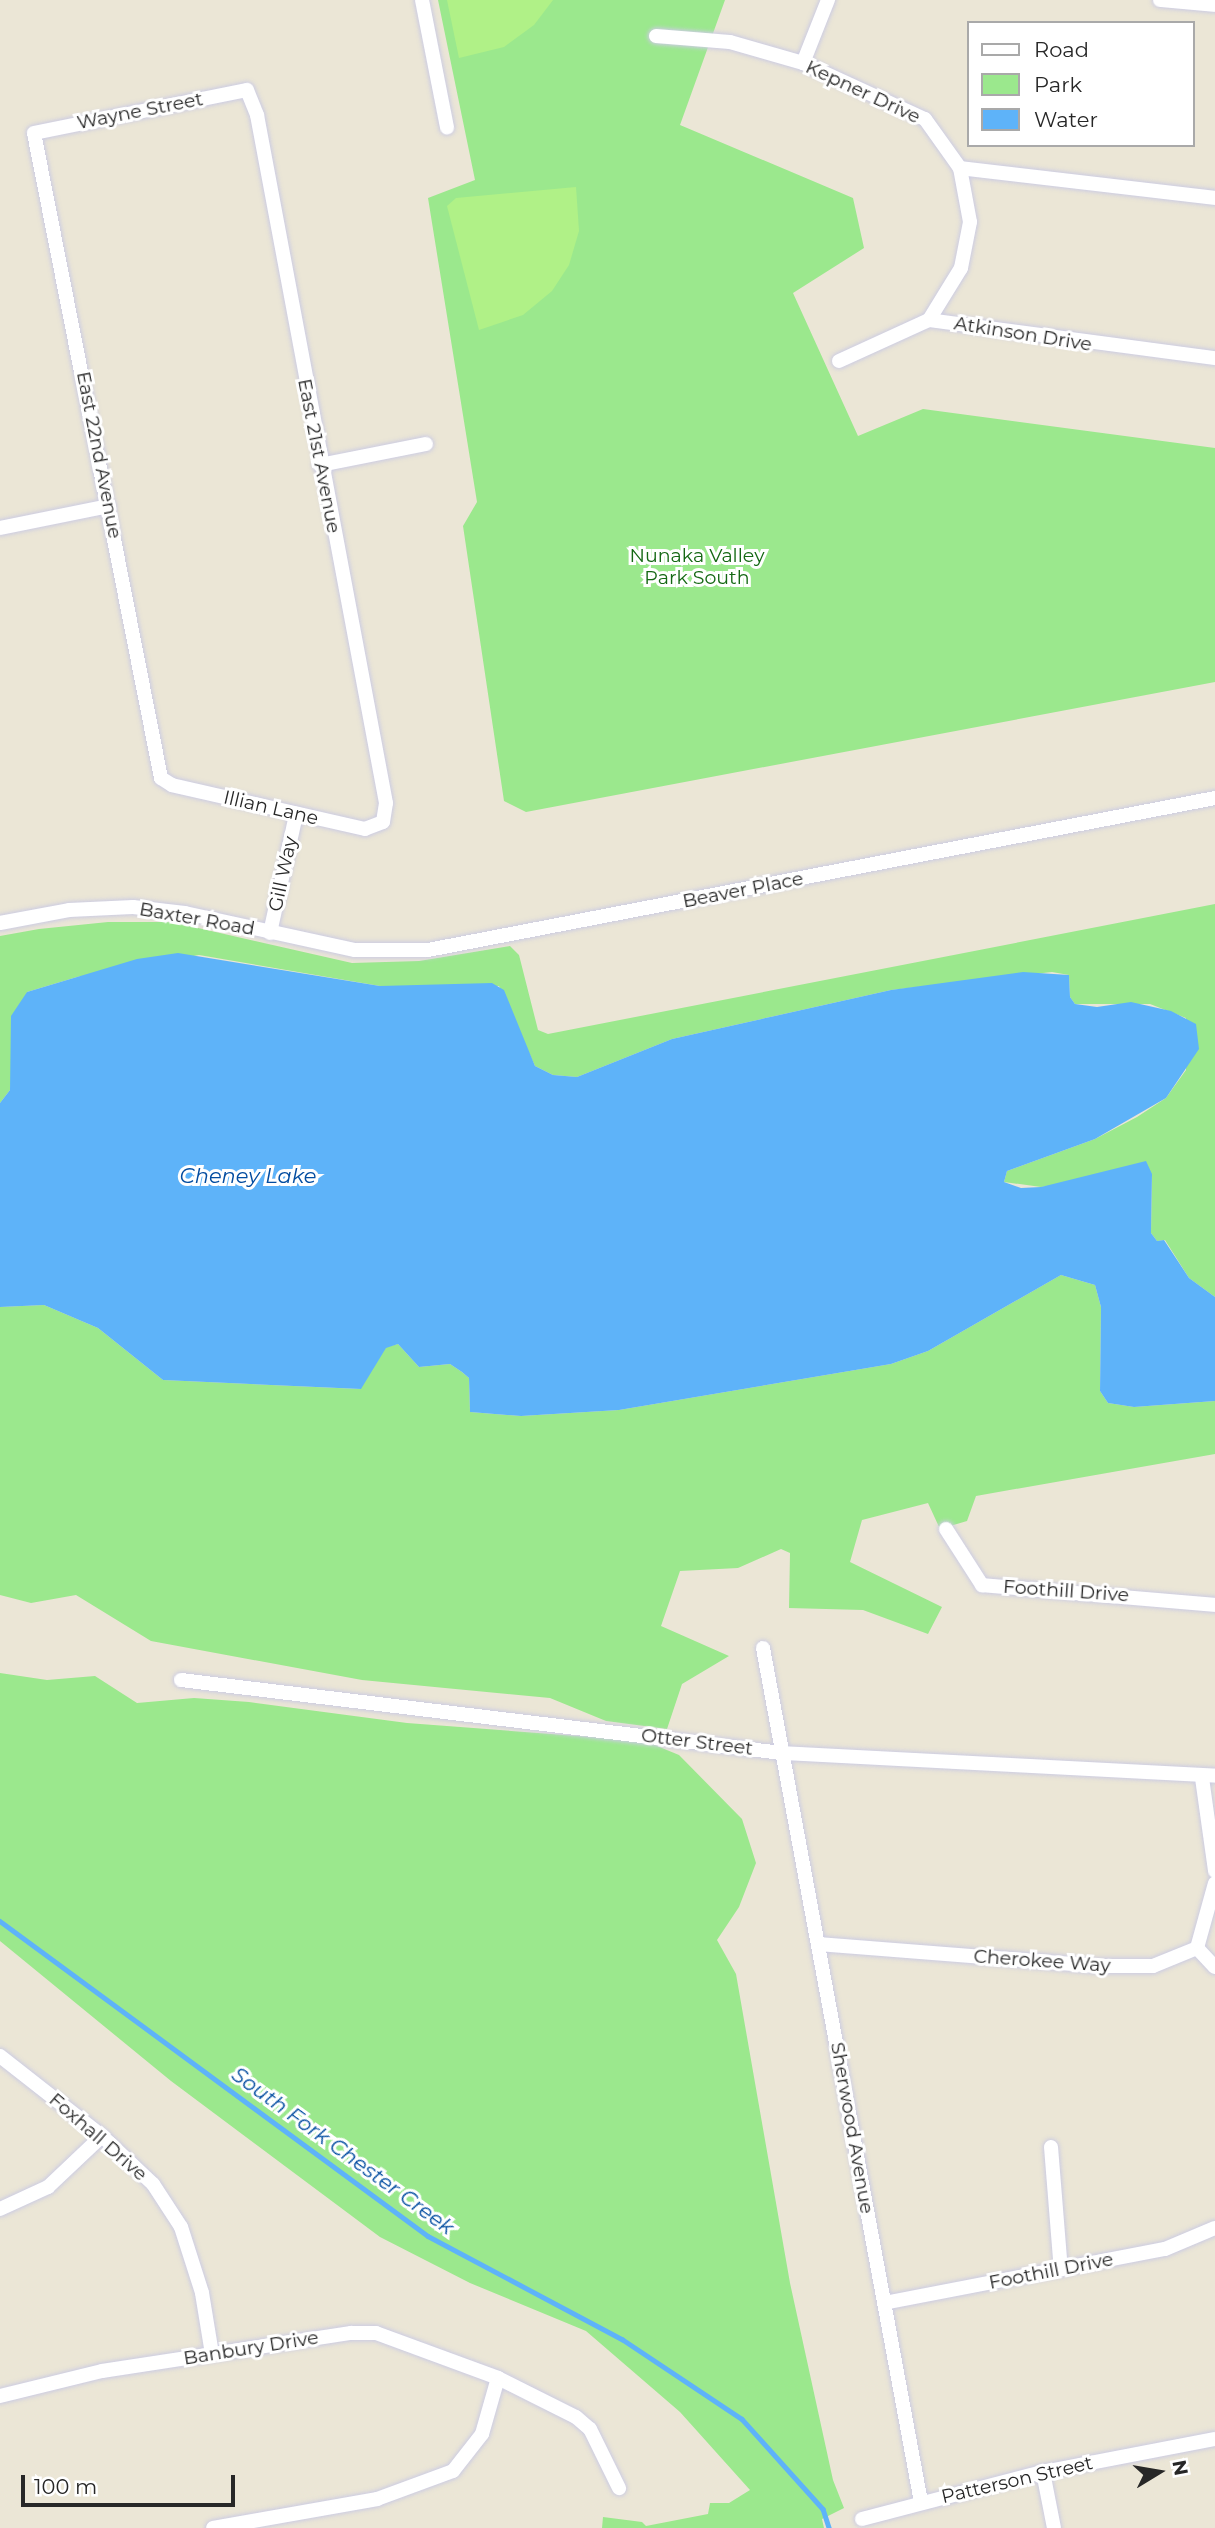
<!DOCTYPE html>
<html>
<head>
<meta charset="utf-8">
<style>
  body { margin:0 }
  #map { position:relative; width:1215px; height:2528px; overflow:hidden; background:#ebe6d6; font-family:Montserrat,sans-serif }
  div>[style] { position:absolute }
  .green>* { inset:0; background:#9be88d }
  .pitch>* { inset:0; background:#b0f187 }
  .water>* { inset:0; background:#5eb3f9 }
  .stream>* { height:4.5px; margin:-2.25px; padding:0 2.25px; transform-origin:2.25px; border-radius:2.25px; background:#5eb3f9 }
  .roads { filter:drop-shadow(0 0 2px #cccce2) drop-shadow(0 0 2px #cccce2) }
  .minor>* { height:14px; margin:-7px; padding:0 7px; transform-origin:7px; border-radius:7px; background:#fff }
  span { translate:-50% -50%; white-space:nowrap; text-align:center; line-height:1.15; -webkit-text-stroke:6px #fff; paint-order:stroke }
  .street-label { font-size:19px; color:#272727 }
  .park-label { font-size:19px; color:#146813 }
  .water-label { font-size:21px; color:#024ca0; font-style:italic }
  .legend { position:absolute; left:967px; top:21px; width:228px; height:126px; box-sizing:border-box; background:#fff; border:2px solid #a9a9a9; margin:0; padding:9px 12px; list-style:none; font-size:21px; color:#272727 }
  .legend li { display:flex; align-items:center; gap:14px; height:35px }
  .legend b { width:35px; border:2px solid #a9a9a9 }
  .north { position:absolute; left:1124px; top:2437px; width:70px; height:70px; -webkit-text-stroke:5px #fff; paint-order:stroke; rotate:79deg; font-size:19px; font-weight:700; line-height:28px; text-align:center; color:#272727 }
  .north::after { content:''; display:block; margin:auto; width:24px; height:32px; background:#272727; clip-path:polygon(50% 0,100% 100%,50% 72%,0 100%) }
  .scale { position:absolute; left:21px; top:2475px; width:214px; height:32px; box-sizing:border-box; border:4px solid #272727; border-top:0; padding-left:9px; font-size:21px; line-height:24px; white-space:nowrap; color:#272727; -webkit-text-stroke:5px #fff; paint-order:stroke }
</style>
</head>
<body>
<div id="map">
  <div class="green">
    <div style="clip-path:polygon(438px 0,725px 0,680px 125px,853px 198px,864px 248px,793px 293px,858px 436px,923px 409px,1215px 448px,1215px 682px,526px 812px,504px 801px,463px 526px,477px 502px,428px 198px,475px 180px)"></div>
    <div style="clip-path:polygon(1215px 904px,1215px 1297px,1189px 1278px,1165px 1240px,1157px 1241px,1151px 1233px,1152px 1174px,1041px 1187px,1004px 1182px,1007px 1171px,1095px 1139px,1137px 1117px,1166px 1098px,1186px 1070px,1186px 1018px,1150px 1004px,1075px 1004px,1070px 997px,1069px 975px,1052px 972px,891px 990px,672px 1039px,577px 1077px,553px 1075px,535px 1066px,499px 986px,380px 986px,199px 955px,77px 977px,27px 992px,10px 1090px,0 1103px,0 936px,39px 929px,108px 922px,172px 922px,352px 963px,419px 961px,510px 946px,519px 955px,538px 1030px,548px 1034px)"></div>
    <div style="clip-path:polygon(1061px 1275px,1095px 1285px,1101px 1307px,1100px 1391px,1108px 1403px,1134px 1407px,1215px 1401px,1215px 1454px,976px 1496px,967px 1521px,940px 1529px,928px 1503px,862px 1520px,850px 1562px,942px 1607px,928px 1634px,863px 1610px,789px 1608px,790px 1553px,781px 1549px,738px 1568px,680px 1571px,661px 1626px,729px 1656px,682px 1684px,667px 1729px,606px 1721px,550px 1698px,362px 1680px,151px 1641px,76px 1595px,31px 1603px,0 1595px,0 1307px,44px 1305px,98px 1328px,163px 1380px,360px 1389px,386px 1347px,398px 1344px,419px 1367px,450px 1364px,462px 1372px,469px 1378px,470px 1412px,521px 1416px,619px 1410px,891px 1364px,928px 1351px)"></div>
    <div style="clip-path:polygon(0 1673px,47px 1680px,95px 1676px,137px 1703px,194px 1698px,249px 1702px,407px 1723px,645px 1741px,679px 1755px,742px 1819px,756px 1863px,739px 1907px,717px 1940px,736px 1974px,790px 2283px,833px 2480px,844px 2508px,822px 2519px,824px 2528px,602px 2528px,603px 2517px,642px 2522px,646px 2526px,708px 2514px,710px 2503px,729px 2503px,750px 2490px,680px 2412px,586px 2331px,470px 2283px,380px 2237px,171px 2081px,0 1941px)"></div>
  </div>
  <div class="pitch">
    <div style="clip-path:polygon(447px 0,553px 0,534px 25px,504px 47px,459px 58px)"></div>
    <div style="clip-path:polygon(576px 187px,579px 231px,569px 265px,552px 291px,523px 315px,479px 330px,447px 206px,456px 198px)"></div>
  </div>
  <div class="water">
    <div style="clip-path:polygon(178px 953px,380px 986px,492px 983px,504px 990px,535px 1066px,553px 1075px,577px 1077px,672px 1039px,891px 990px,1023px 972px,1069px 975px,1070px 997px,1075px 1004px,1097px 1007px,1131px 1002px,1171px 1011px,1196px 1024px,1199px 1049px,1166px 1098px,1095px 1139px,1007px 1171px,1004px 1182px,1021px 1188px,1041px 1187px,1146px 1161px,1152px 1174px,1151px 1233px,1157px 1241px,1164px 1240px,1189px 1278px,1215px 1297px,1215px 1401px,1134px 1407px,1108px 1403px,1100px 1391px,1101px 1307px,1095px 1285px,1061px 1275px,928px 1351px,891px 1364px,619px 1410px,521px 1416px,470px 1412px,469px 1378px,462px 1372px,450px 1364px,419px 1367px,398px 1344px,386px 1348px,361px 1389px,163px 1380px,98px 1328px,44px 1305px,0 1307px,0 1103px,10px 1090px,11px 1016px,27px 992px,137px 959px)"></div>
  </div>
  <div class="stream">
    <div style="left:0;top:1921px;width:531px;rotate:36.35deg"></div>
    <div style="left:428px;top:2236px;width:220px;rotate:28deg"></div>
    <div style="left:622px;top:2339px;width:144px;rotate:33.7deg"></div>
    <div style="left:742px;top:2419px;width:121px;rotate:48deg"></div>
    <div style="left:823px;top:2509px;width:20px;rotate:72deg"></div>
  </div>
  <div class="roads">
    <div class="minor">
      <div style="left:422px;top:0;width:130px;rotate:78.9deg"></div>
      <div style="left:1160px;top:0;width:55px;rotate:5.2deg"></div>
      <div style="left:656px;top:36px;width:74px;rotate:4.6deg"></div>
      <div style="left:730px;top:42px;width:76px;rotate:16deg"></div>
      <div style="left:803px;top:63px;width:134px;rotate:24.7deg"></div>
      <div style="left:925px;top:119px;width:60px;rotate:54.5deg"></div>
      <div style="left:960px;top:168px;width:55px;rotate:79.5deg"></div>
      <div style="left:970px;top:222px;width:47px;rotate:101.1deg"></div>
      <div style="left:961px;top:268px;width:61px;rotate:121.6deg"></div>
      <div style="left:803px;top:63px;width:68px;rotate:-68.4deg"></div>
      <div style="left:247px;top:90px;width:27px;rotate:68deg"></div>
      <div style="left:257px;top:115px;width:700px;rotate:79.38deg"></div>
      <div style="left:386px;top:803px;width:19px;rotate:99deg"></div>
      <div style="left:383px;top:822px;width:19px;rotate:159deg"></div>
      <div style="left:365px;top:829px;width:198px;rotate:-167.2deg"></div>
      <div style="left:172px;top:785px;width:13px;rotate:-148deg"></div>
      <div style="left:161px;top:778px;width:657px;rotate:-101.14deg"></div>
      <div style="left:34px;top:133px;width:217px;rotate:-11.4deg"></div>
      <div style="left:960px;top:168px;width:257px;rotate:6.7deg"></div>
      <div style="left:839px;top:361px;width:99px;rotate:-24.5deg"></div>
      <div style="left:929px;top:320px;width:289px;rotate:7.6deg"></div>
      <div style="left:320px;top:465px;width:108px;rotate:-11.2deg"></div>
      <div style="left:0;top:528px;width:111px;rotate:-11.4deg"></div>
      <div style="left:0;top:923px;width:70px;rotate:-10.7deg"></div>
      <div style="left:69px;top:910px;width:64px;rotate:-2.7deg"></div>
      <div style="left:133px;top:907px;width:52px;rotate:6.6deg"></div>
      <div style="left:185px;top:913px;width:174px;rotate:12.3deg"></div>
      <div style="left:355px;top:950px;width:73px"></div>
      <div style="left:428px;top:950px;width:802px;rotate:-10.93deg"></div>
      <div style="left:270px;top:933px;width:121px;rotate:-77.6deg"></div>
      <div style="left:946px;top:1529px;width:67px;rotate:57.3deg"></div>
      <div style="left:982px;top:1585px;width:234px;rotate:4.9deg"></div>
      <div style="left:763px;top:1648px;width:868px;rotate:79.52deg"></div>
      <div style="left:181px;top:1680px;width:605px;rotate:6.93deg"></div>
      <div style="left:782px;top:1753px;width:434px;rotate:3deg"></div>
      <div style="left:1202px;top:1778px;width:94px;rotate:82deg"></div>
      <div style="left:818px;top:1944px;width:281px;rotate:4.5deg"></div>
      <div style="left:1098px;top:1966px;width:55px"></div>
      <div style="left:1153px;top:1966px;width:48px;rotate:-22.2deg"></div>
      <div style="left:1197px;top:1948px;width:67px;rotate:-74.5deg"></div>
      <div style="left:1197px;top:1948px;width:26px;rotate:47deg"></div>
      <div style="left:0;top:2056px;width:130px;rotate:38.1deg"></div>
      <div style="left:102px;top:2136px;width:70px;rotate:43.3deg"></div>
      <div style="left:153px;top:2184px;width:51px;rotate:56.9deg"></div>
      <div style="left:181px;top:2227px;width:69px;rotate:72.3deg"></div>
      <div style="left:202px;top:2293px;width:62px;rotate:80.7deg"></div>
      <div style="left:1051px;top:2147px;width:123px;rotate:85.4deg"></div>
      <div style="left:0;top:2209px;width:53px;rotate:-24.6deg"></div>
      <div style="left:48px;top:2187px;width:74px;rotate:-43.4deg"></div>
      <div style="left:884px;top:2303px;width:286px;rotate:-10.9deg"></div>
      <div style="left:1165px;top:2249px;width:54px;rotate:-22.8deg"></div>
      <div style="left:0;top:2396px;width:105px;rotate:-13.8deg"></div>
      <div style="left:102px;top:2371px;width:252px;rotate:-8.7deg"></div>
      <div style="left:351px;top:2333px;width:25px"></div>
      <div style="left:376px;top:2333px;width:130px;rotate:20.2deg"></div>
      <div style="left:498px;top:2378px;width:87px;rotate:26.6deg"></div>
      <div style="left:576px;top:2417px;width:18px;rotate:41deg"></div>
      <div style="left:590px;top:2429px;width:66px;rotate:63.8deg"></div>
      <div style="left:1043px;top:2472px;width:57px;rotate:78.9deg"></div>
      <div style="left:862px;top:2519px;width:187px;rotate:-14.6deg"></div>
      <div style="left:1043px;top:2472px;width:175px;rotate:-10.9deg"></div>
      <div style="left:213px;top:2528px;width:167px;rotate:-10deg"></div>
      <div style="left:377px;top:2499px;width:81px;rotate:-20.2deg"></div>
      <div style="left:453px;top:2471px;width:47px;rotate:-51.9deg"></div>
      <div style="left:482px;top:2434px;width:58px;rotate:-74.1deg"></div>
    </div>
  </div>
  <div class="street-label">
    <span style="left:863px;top:92px;rotate:25deg">Kepner Drive</span>
    <span style="left:140px;top:111px;rotate:-11deg">Wayne Street</span>
    <span style="left:1023px;top:334px;rotate:9deg">Atkinson Drive</span>
    <span style="left:99px;top:455px;rotate:79deg">East 22nd Avenue</span>
    <span style="left:319px;top:456px;rotate:79deg">East 21st Avenue</span>
    <span style="left:271px;top:808px;rotate:13deg">Illian Lane</span>
    <span style="left:283px;top:874px;rotate:-78deg">Gill Way</span>
    <span style="left:743px;top:890px;rotate:-11deg">Beaver Place</span>
    <span style="left:197px;top:919px;rotate:10deg">Baxter Road</span>
    <span style="left:1066px;top:1591px;rotate:4deg">Foothill Drive</span>
    <span style="left:697px;top:1742px;rotate:7deg">Otter Street</span>
    <span style="left:1042px;top:1961px;rotate:4deg">Cherokee Way</span>
    <span style="left:852px;top:2128px;rotate:80deg">Sherwood Avenue</span>
    <span style="left:98px;top:2137px;rotate:41deg">Foxhall Drive</span>
    <span style="left:1051px;top:2271px;rotate:-11deg">Foothill Drive</span>
    <span style="left:251px;top:2348px;rotate:-9deg">Banbury Drive</span>
    <span style="left:1017px;top:2480px;rotate:-13deg">Patterson Street</span>
  </div>
  <div class="park-label">
    <span style="left:697px;top:567px">Nunaka Valley<br>Park South</span>
  </div>
  <div class="water-label">
    <span style="left:248px;top:1176px">Cheney Lake</span>
    <span style="left:343px;top:2151px;rotate:36deg">South Fork Chester Creek</span>
  </div>
  <ul class="legend">
  <li><b style="height:9px;background:#fff"></b>Road</li>
  <li><b style="height:19px;background:#9be88d"></b>Park</li>
  <li><b style="height:19px;background:#5eb3f9"></b>Water</li>
  </ul>
  <div class="north">N</div>
  <div class="scale">100 m</div>
</div>
</body>
</html>
